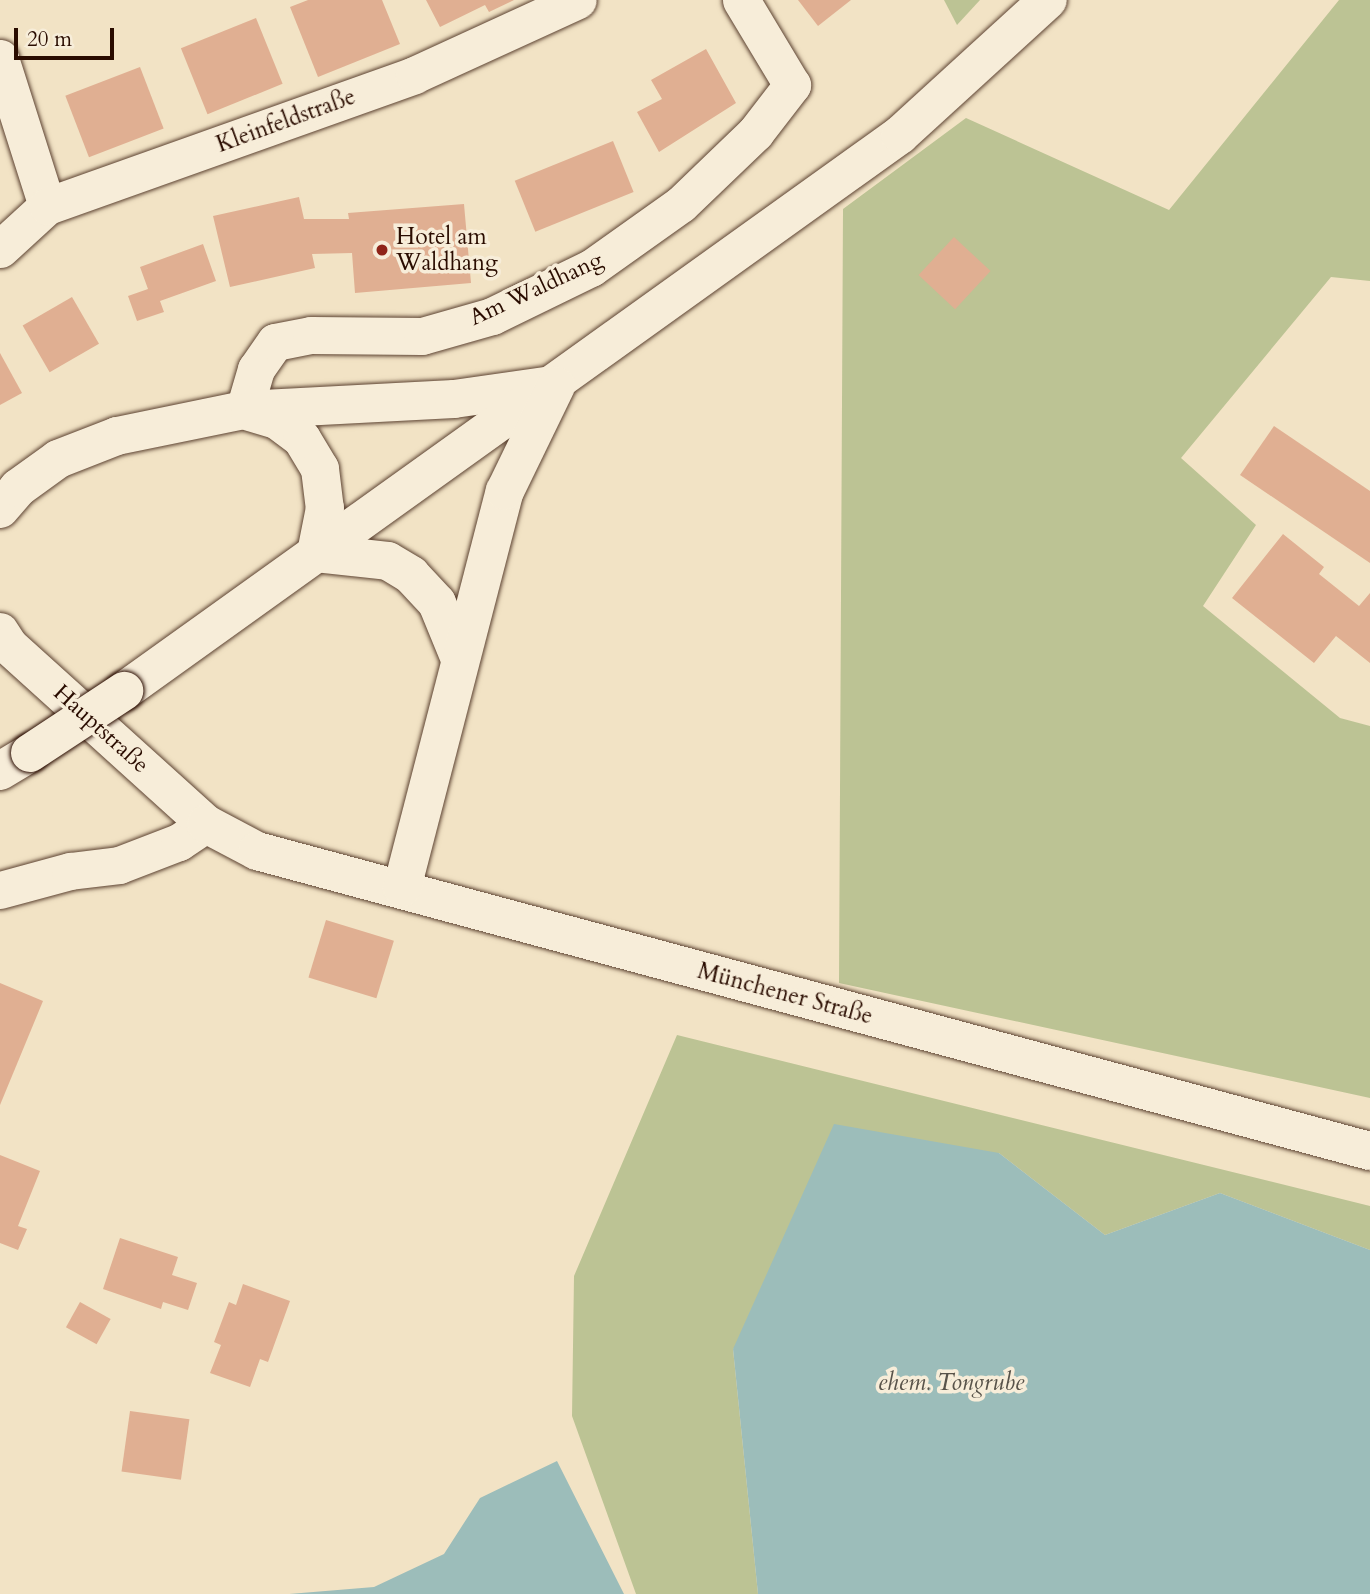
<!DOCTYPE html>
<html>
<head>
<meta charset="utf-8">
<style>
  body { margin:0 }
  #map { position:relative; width:1370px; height:1594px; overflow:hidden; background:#f2e3c5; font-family:Cardo,serif }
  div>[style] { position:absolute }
  .green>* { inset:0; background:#bcc394 }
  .water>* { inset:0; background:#9cbdba }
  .building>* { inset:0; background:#e0af92; transform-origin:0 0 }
  .roads { filter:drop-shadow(0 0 2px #5c4231) drop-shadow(0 0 2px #5c4231) }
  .minor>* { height:37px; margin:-18.5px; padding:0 18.5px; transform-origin:18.5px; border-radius:18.5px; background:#f7edd9 }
  .tertiary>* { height:38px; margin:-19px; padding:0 19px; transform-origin:19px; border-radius:19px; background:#f7edd9 }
  .secondary>* { height:38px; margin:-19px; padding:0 19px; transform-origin:19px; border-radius:19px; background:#f7edd9 }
  .bridges { filter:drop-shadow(0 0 2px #2a0c00) drop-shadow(0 0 2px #2a0c00) }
  .secondary-bridge>* { height:38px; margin:-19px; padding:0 19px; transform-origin:19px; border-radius:19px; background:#f7edd9 }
  .dots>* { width:19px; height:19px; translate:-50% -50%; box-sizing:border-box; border:4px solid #f7edd9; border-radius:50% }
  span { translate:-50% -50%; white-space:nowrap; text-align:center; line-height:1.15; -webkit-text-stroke:7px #f7edd9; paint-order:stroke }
  .street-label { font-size:23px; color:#2a0c00 }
  .poi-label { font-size:23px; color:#2a0c00 }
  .left { translate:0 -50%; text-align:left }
  .water-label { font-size:24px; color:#58534a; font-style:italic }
  .scale { position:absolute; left:14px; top:28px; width:100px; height:32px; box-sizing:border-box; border:4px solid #2a0c00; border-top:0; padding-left:9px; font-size:21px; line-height:24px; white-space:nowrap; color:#2a0c00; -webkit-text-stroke:5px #f7edd9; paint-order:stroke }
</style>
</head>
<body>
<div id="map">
  <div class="green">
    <div style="clip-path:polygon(944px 0,980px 0,957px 25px)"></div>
    <div style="clip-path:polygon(1339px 0,1370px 0,1370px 281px,1331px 277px,1181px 458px,1256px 525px,1203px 606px,1340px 718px,1370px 726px,1370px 1098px,839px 983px,843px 209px,966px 118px,1169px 210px)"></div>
    <div style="clip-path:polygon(677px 1035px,1370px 1206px,1370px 1250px,1220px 1193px,1105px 1235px,999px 1153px,733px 1349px,758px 1594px,636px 1594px,572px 1416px,574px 1276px)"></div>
  </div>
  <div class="water">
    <div style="clip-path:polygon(834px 1124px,999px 1153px,1105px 1235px,1220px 1193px,1370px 1250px,1370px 1594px,758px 1594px,733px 1349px)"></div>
    <div style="clip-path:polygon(557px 1461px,624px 1594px,289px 1594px,374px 1587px,444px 1554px,480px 1498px)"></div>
  </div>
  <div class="building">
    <div style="clip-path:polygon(308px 0,382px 0,400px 44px,318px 77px,290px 7px)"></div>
    <div style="clip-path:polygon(426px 0,514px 0,489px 12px,485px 5px,440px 27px)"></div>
    <div style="clip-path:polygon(798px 0,851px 0,818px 26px)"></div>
    <div style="left:256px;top:18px;width:71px;height:81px;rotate:68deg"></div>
    <div style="clip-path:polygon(706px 49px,736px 103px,659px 152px,637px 112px,662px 99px,651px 80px)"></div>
    <div style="left:140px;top:67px;width:66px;height:80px;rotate:69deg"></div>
    <div style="left:613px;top:141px;width:55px;height:106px;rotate:68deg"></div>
    <div style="clip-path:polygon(299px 197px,304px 219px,349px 219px,348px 213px,464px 204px,471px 283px,355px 293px,352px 253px,312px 254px,315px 268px,230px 287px,213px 216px)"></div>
    <div style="left:954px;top:237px;width:50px;height:52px;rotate:43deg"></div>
    <div style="clip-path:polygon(203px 244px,216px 281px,160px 301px,164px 312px,137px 321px,128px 296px,148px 289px,140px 267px)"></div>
    <div style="left:72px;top:297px;width:54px;height:57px;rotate:60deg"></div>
    <div style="clip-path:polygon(0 353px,22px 393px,0 405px)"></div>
    <div style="clip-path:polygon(1274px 426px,1370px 491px,1370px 563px,1240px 475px)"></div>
    <div style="clip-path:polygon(1283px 534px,1324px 567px,1319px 574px,1359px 606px,1370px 593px,1370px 663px,1336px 636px,1314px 663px,1232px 598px)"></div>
    <div style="left:326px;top:920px;width:71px;height:60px;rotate:17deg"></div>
    <div style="clip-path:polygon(0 983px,43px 1001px,0 1105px)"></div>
    <div style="clip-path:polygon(0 1155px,40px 1171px,18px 1226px,27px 1229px,18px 1250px,0 1243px)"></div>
    <div style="clip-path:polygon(120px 1238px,178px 1257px,172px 1275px,197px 1283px,188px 1310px,163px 1302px,161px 1309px,103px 1289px)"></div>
    <div style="clip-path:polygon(243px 1284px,290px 1301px,268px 1362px,260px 1359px,250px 1387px,210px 1373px,221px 1345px,214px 1342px,229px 1302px,236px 1305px)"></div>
    <div style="left:80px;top:1302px;width:35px;height:29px;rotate:29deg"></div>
    <div style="left:130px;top:1411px;width:60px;height:61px;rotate:8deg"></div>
  </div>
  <div class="roads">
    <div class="minor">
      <div style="left:0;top:58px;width:155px;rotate:72.4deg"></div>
      <div style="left:0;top:249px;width:64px;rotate:-42.5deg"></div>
      <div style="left:47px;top:206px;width:390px;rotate:-19.6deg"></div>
      <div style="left:414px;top:75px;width:180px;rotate:-24.6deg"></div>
      <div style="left:244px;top:410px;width:43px;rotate:-73.7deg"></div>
      <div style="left:256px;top:369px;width:33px;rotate:-55deg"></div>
      <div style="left:275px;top:342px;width:37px;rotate:-11deg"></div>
      <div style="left:311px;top:335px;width:111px;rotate:0.5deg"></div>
      <div style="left:422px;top:336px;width:73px;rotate:-15.9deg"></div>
      <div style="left:492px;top:316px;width:110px;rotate:-25.9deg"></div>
      <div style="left:591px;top:268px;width:110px;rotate:-35.4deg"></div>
      <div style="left:681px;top:204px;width:103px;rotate:-43.8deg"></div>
      <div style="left:755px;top:133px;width:61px;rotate:-52.4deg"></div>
      <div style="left:792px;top:85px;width:99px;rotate:-121deg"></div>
      <div style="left:0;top:890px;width:73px;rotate:-15.2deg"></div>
      <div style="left:70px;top:871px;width:49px;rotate:-7deg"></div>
      <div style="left:119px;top:865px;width:64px;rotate:-21deg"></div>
      <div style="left:179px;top:842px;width:32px;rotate:-34deg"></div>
    </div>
    <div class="tertiary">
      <div style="left:0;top:509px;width:28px;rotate:-49deg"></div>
      <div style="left:18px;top:488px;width:49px;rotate:-35.9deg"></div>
      <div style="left:58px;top:459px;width:63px;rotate:-21.3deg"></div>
      <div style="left:117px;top:436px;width:130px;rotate:-11.6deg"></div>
      <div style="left:0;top:632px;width:17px;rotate:57deg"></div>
      <div style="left:9px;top:646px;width:266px;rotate:42.1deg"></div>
      <div style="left:206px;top:824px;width:58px;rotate:27.9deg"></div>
      <div style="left:257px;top:851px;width:1153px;rotate:15.09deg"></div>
    </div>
    <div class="secondary">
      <div style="left:244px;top:410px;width:210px;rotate:-3deg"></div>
      <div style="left:454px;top:399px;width:99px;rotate:-8.1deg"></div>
      <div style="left:250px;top:412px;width:28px;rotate:17deg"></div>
      <div style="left:277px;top:420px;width:31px;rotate:37deg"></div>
      <div style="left:302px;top:439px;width:35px;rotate:59deg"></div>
      <div style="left:320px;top:469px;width:39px;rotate:83deg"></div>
      <div style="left:325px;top:508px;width:46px;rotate:101.3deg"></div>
      <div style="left:316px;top:553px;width:72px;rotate:6.3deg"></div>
      <div style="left:388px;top:561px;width:27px;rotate:31deg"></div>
      <div style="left:411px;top:575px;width:38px;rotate:47deg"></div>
      <div style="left:437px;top:603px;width:61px;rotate:67.7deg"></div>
      <div style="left:124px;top:691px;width:955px;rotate:-35.62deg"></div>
      <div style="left:900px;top:135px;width:200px;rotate:-42.4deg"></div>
      <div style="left:0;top:771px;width:35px;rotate:-31deg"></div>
      <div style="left:402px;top:888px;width:410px;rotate:-75.5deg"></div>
      <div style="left:505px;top:491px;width:117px;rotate:-64.1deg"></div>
    </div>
  </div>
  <div class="bridges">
    <div class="secondary-bridge">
      <div style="left:30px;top:753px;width:113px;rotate:-33.4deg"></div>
    </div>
  </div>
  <div class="dots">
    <div style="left:382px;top:250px;background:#8f2418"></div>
  </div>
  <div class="street-label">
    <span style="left:286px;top:121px;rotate:-20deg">Kleinfeldstraße</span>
    <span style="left:536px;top:289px;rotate:-25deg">Am Waldhang</span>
    <span style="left:101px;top:729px;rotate:42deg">Hauptstraße</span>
    <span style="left:785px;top:994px;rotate:15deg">Münchener Straße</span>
  </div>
  <div class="poi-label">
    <span class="left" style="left:396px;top:250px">Hotel am<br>Waldhang</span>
  </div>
  <div class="water-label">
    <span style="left:951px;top:1383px">ehem. Tongrube</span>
  </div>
  <div class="scale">20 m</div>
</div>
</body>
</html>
